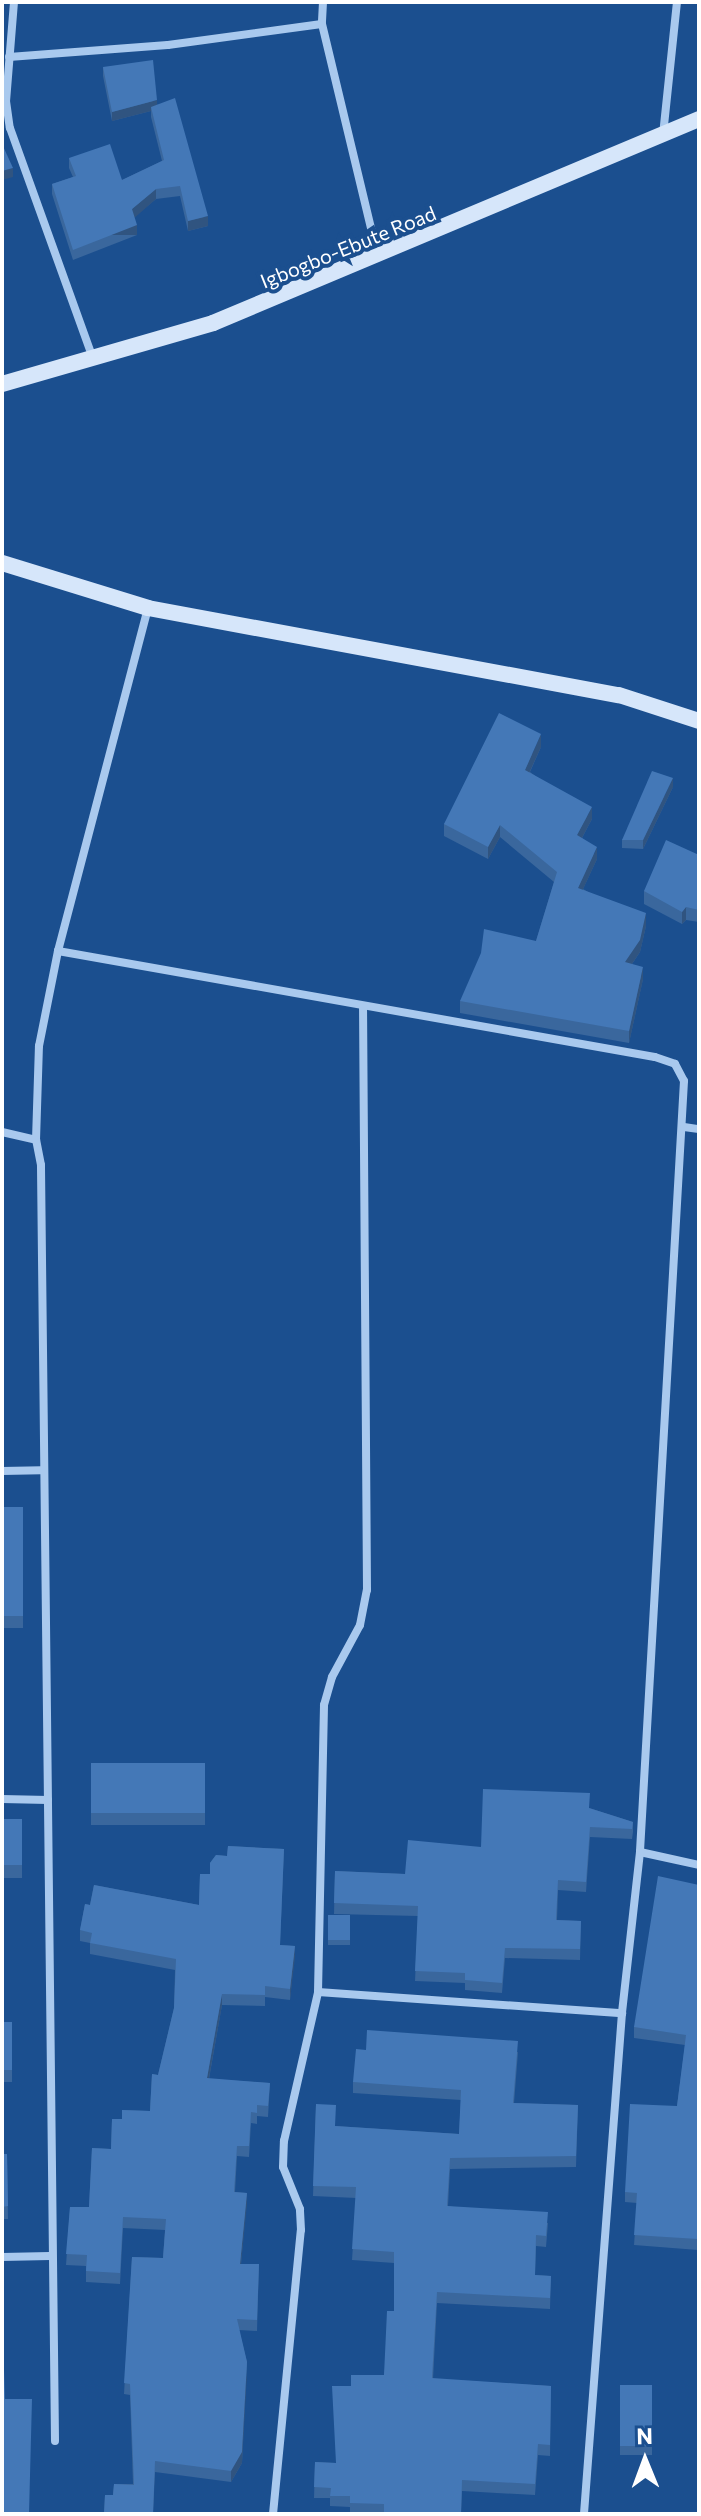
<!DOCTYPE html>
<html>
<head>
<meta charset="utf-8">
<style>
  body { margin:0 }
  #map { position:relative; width:701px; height:2516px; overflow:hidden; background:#1b4f8f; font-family:Commissioner,sans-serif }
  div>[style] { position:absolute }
  .street>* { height:8px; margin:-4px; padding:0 4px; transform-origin:4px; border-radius:4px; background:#a9c9ee }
  .secondary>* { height:16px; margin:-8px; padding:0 8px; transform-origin:8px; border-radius:8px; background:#d6e6fa }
  .wall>* { inset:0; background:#3a679d; transform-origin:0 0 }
  .shaded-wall>* { inset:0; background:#305480; transform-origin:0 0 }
  .building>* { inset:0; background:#4478b7; transform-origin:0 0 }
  span { translate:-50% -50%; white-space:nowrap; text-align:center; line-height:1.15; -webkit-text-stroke:8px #1b4f8f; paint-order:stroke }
  .street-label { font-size:20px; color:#fff }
  .frame { position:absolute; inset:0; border:4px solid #fff; pointer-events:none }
  .north { position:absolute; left:605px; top:2420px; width:80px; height:80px; -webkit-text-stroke:6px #1b4f8f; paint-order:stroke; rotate:359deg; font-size:22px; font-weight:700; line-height:32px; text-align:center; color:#fff }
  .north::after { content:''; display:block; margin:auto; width:28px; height:36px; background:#fff; clip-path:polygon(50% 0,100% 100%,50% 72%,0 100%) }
</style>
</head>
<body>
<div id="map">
  <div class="street">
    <div style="left:14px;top:2px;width:99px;rotate:94.6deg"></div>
    <div style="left:6px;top:101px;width:27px;rotate:82deg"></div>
    <div style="left:10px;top:128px;width:245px;rotate:70.2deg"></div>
    <div style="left:323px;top:2px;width:22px;rotate:93deg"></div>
    <div style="left:322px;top:24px;width:240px;rotate:76.5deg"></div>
    <div style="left:9px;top:57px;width:159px;rotate:-4.3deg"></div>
    <div style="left:168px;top:45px;width:155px;rotate:-7.8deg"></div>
    <div style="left:663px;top:135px;width:134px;rotate:-84deg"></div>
    <div style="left:58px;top:951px;width:606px;rotate:10.07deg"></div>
    <div style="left:655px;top:1057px;width:21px;rotate:19deg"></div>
    <div style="left:675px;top:1064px;width:19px;rotate:62deg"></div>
    <div style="left:684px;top:1081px;width:772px;rotate:93.27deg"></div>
    <div style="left:640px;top:1852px;width:162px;rotate:96.4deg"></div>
    <div style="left:622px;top:2013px;width:502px;rotate:94.34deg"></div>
    <div style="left:684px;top:1127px;width:15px;rotate:8deg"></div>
    <div style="left:2px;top:1132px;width:35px;rotate:13deg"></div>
    <div style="left:2px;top:1471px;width:39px;rotate:-1deg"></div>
    <div style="left:2px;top:1799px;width:46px;rotate:1.2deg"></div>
    <div style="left:640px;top:1852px;width:60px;rotate:12.4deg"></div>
    <div style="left:318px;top:1992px;width:305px;rotate:4deg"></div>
    <div style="left:2px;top:2257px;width:48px;rotate:-1.2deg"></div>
    <div style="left:55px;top:2441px;width:1276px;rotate:-90.63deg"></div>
    <div style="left:41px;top:1165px;width:25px;rotate:-101deg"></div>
    <div style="left:36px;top:1140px;width:94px;rotate:-88.2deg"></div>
    <div style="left:39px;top:1046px;width:97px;rotate:-78.7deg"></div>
    <div style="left:58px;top:951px;width:355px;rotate:-75.3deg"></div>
    <div style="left:273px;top:2514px;width:285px;rotate:-84.4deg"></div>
    <div style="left:301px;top:2230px;width:21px;rotate:-93deg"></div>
    <div style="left:300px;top:2209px;width:45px;rotate:-112deg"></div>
    <div style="left:283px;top:2167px;width:26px;rotate:-88deg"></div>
    <div style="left:284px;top:2141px;width:153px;rotate:-77.1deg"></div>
    <div style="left:318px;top:1992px;width:287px;rotate:-88.8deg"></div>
    <div style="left:324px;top:1705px;width:29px;rotate:-74deg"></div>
    <div style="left:332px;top:1677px;width:59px;rotate:-61.7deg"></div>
    <div style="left:360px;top:1625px;width:36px;rotate:-79deg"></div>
    <div style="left:367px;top:1590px;width:582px;rotate:-90.39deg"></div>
  </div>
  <div class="secondary">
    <div style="left:2px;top:384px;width:220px;rotate:-16.1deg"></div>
    <div style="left:213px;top:323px;width:527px;rotate:-22.77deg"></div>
    <div style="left:2px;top:563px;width:153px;rotate:17.1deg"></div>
    <div style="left:148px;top:608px;width:479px;rotate:10.5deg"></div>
    <div style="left:619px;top:695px;width:84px;rotate:18deg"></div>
  </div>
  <div class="wall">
    <div style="clip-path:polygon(103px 67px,157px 104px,208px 226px,188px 231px,180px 196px,156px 199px,134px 217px,137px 235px,73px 260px,52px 194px,52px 184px,73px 177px,69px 168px,69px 158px,122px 180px,162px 161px,151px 117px,151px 111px,112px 121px,103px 76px)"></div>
    <div style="clip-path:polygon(541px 747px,530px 772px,592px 819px,582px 838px,597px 859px,583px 889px,646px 926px,640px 952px,632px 964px,643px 979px,629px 1043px,460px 1013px,460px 1001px,536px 941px,554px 882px,500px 837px,488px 859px,444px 836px,444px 824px)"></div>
    <div style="clip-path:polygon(673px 787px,643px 849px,622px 848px,622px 840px)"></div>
    <div style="clip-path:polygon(699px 855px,699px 922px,686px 920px,682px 924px,644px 904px,644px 891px)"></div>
    <div style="left:2px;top:1507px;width:21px;height:121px"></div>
    <div style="left:205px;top:1763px;width:62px;height:114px;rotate:90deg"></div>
    <div style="clip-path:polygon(589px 1808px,633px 1822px,633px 1832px,632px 1839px,590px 1837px,586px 1892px,558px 1890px,557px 1920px,581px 1921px,580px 1960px,505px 1958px,502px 1993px,465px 1990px,465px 1983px,415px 1981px,418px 1916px,334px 1914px,335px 1871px,405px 1874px)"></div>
    <div style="left:2px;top:1819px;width:20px;height:59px"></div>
    <div style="clip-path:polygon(228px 1846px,284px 1849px,280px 1945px,295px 1946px,290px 2000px,265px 1997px,265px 2006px,222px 2005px,209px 2079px,270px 2083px,268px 2117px,257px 2116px,257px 2124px,251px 2123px,249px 2157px,237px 2156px,235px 2192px,247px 2193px,241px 2264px,259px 2264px,257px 2331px,239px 2330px,247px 2362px,242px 2463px,231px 2482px,155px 2472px,153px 2514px,104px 2514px,105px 2495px,113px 2495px,114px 2484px,133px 2484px,130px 2395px,124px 2394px,132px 2257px,163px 2258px,165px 2230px,123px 2228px,120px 2284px,86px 2282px,86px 2266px,66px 2265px,70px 2207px,89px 2207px,92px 2148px,111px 2149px,112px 2119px,122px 2119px,122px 2110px,150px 2111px,152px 2074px,158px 2075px,174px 2008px,175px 1970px,90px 1954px,90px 1943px,80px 1941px,80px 1930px,85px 1904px,90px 1905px,94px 1885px,199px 1905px,200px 1874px,210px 1874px,210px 1863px,216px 1855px,227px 1856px)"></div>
    <div style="clip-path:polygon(699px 1885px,698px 2250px,634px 2245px,637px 2203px,625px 2202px,625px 2192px,677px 2106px,685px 2045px,634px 2038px,634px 2027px)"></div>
    <div style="left:328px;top:1915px;width:22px;height:30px"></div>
    <div style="left:2px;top:2022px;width:10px;height:60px"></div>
    <div style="clip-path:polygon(518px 2052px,514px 2103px,578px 2105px,576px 2167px,450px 2169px,448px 2206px,548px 2223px,546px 2247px,536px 2246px,535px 2275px,551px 2276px,550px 2309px,437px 2303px,433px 2379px,551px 2386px,550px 2456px,538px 2455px,535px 2495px,462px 2491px,461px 2514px,350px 2514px,350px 2507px,330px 2506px,330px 2498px,314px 2498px,315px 2462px,336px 2463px,351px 2386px,384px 2375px,394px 2311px,394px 2263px,352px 2260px,356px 2198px,313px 2196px,316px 2104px,335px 2126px,459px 2134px,461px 2100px,353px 2093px,353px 2082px)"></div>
    <div style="clip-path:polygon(2px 2154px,7px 2154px,8px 2219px,2px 2219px)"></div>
    <div style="left:620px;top:2385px;width:32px;height:70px"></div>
  </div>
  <div class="shaded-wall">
    <div style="clip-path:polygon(157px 100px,157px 109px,151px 107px,151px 111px,112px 121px,112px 112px)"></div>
    <div style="clip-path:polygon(13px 168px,13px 177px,2px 180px,2px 171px)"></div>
    <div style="clip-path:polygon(156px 189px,156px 199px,132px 220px,132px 209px)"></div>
    <div style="clip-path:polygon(208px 216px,208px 226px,188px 231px,188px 221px)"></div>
    <div style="left:137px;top:225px;width:10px;height:69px;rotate:90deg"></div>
    <div style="clip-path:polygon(541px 734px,541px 747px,525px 782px,525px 770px)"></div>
    <div style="clip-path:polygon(673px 778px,673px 787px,643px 849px,643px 840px)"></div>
    <div style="clip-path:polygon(592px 807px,592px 819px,577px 847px,577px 835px)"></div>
    <div style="clip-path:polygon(500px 825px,500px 837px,488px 859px,488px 847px)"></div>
    <div style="clip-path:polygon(597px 847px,597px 859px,578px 900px,578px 888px)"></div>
    <div style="clip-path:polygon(686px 907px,686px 920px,682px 924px,682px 912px)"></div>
    <div style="clip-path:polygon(646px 913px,646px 926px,640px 952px,625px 974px,625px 962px)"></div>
    <div style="clip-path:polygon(643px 967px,643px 979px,629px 1043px,629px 1031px)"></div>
    <div style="clip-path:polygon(295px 1946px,295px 1957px,290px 2000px,290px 1989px)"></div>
    <div style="clip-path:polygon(222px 1994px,222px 2005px,207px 2089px,207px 2078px)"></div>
    <div style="clip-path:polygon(247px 2193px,247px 2204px,240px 2274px,240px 2264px)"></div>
    <div style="clip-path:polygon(247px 2373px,242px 2463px,231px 2482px,231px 2471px)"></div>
  </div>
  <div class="building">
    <div style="clip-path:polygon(153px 60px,157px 100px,112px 112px,103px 67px)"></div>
    <div style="clip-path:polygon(175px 98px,208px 216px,188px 221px,180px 186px,156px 189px,132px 209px,137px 225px,73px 250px,52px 184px,76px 176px,69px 158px,110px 144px,122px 180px,164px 160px,151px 107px)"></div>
    <div style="clip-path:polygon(2px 144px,13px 168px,2px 171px)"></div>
    <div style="clip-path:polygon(499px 713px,541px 734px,525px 770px,592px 807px,577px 835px,597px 847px,578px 888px,646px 913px,640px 940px,625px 962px,643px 967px,629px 1031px,460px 1001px,481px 953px,484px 929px,536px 941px,557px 872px,500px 825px,488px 847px,444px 824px)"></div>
    <div style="clip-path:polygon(652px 771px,673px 778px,643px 840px,622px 840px)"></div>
    <div style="clip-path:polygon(666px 840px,699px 855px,699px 910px,686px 907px,682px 912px,644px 891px)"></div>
    <div style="left:2px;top:1507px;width:21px;height:109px"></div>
    <div style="left:2px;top:1643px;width:1px;height:42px;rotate:45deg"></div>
    <div style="left:205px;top:1763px;width:50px;height:114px;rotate:90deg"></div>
    <div style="clip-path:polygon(483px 1789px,590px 1793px,589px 1808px,633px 1822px,632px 1829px,590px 1827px,586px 1882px,558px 1880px,556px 1920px,581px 1921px,580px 1949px,505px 1948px,502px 1983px,465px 1980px,465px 1973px,415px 1971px,418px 1906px,334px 1903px,335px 1871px,405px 1874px,408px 1840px,481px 1847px)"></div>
    <div style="left:2px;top:1819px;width:20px;height:46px"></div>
    <div style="clip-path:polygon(228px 1846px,284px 1849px,280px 1945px,295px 1946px,290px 1989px,265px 1986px,265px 1995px,222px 1994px,207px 2078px,270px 2083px,268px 2106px,257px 2105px,257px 2113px,251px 2112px,249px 2146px,237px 2146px,234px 2192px,247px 2193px,240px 2264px,259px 2264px,257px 2320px,237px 2319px,247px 2362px,242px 2452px,231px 2471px,155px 2461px,153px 2514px,104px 2514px,105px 2495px,113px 2495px,114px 2484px,134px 2485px,130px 2384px,124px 2383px,132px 2257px,163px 2258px,166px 2219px,123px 2217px,120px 2273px,86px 2271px,87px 2255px,66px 2254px,70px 2207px,89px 2207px,92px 2148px,111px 2149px,112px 2119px,122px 2119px,122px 2110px,150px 2111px,152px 2074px,158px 2075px,174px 2008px,176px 1959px,90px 1943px,92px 1933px,80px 1930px,85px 1904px,90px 1905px,94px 1885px,199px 1905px,200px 1874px,210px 1874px,210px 1863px,216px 1855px,227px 1856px)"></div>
    <div style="clip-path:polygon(658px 1876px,699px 1885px,698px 2239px,634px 2235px,637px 2193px,625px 2192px,630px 2104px,677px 2106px,686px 2035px,634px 2027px)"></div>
    <div style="left:328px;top:1915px;width:22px;height:25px"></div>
    <div style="left:2px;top:2022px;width:10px;height:48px"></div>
    <div style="clip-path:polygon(367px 2030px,518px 2041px,513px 2103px,578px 2105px,576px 2156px,450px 2158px,447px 2206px,548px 2212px,546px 2236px,536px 2235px,535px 2275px,551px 2276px,550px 2298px,437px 2292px,432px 2378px,551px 2386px,550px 2445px,538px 2444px,535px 2484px,462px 2480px,461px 2514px,384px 2514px,384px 2504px,350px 2503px,350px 2496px,330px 2496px,331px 2488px,314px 2487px,315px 2462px,336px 2463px,332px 2386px,351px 2386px,351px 2375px,384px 2375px,387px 2311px,394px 2311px,394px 2252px,352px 2249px,356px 2187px,313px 2186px,316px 2104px,336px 2105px,335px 2126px,459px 2134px,461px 2090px,353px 2082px,356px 2049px,366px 2050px)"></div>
    <div style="clip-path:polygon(2px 2154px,7px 2154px,8px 2206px,2px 2207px)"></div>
    <div style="clip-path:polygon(2px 2312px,5px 2399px,32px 2399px,29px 2514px,2px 2514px)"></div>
    <div style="left:620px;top:2385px;width:32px;height:61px"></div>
  </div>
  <div class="street-label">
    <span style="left:348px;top:247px;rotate:-22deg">Igbogbo-Ebute Road</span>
  </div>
  <div class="frame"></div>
  <div class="north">N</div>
</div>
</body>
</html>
